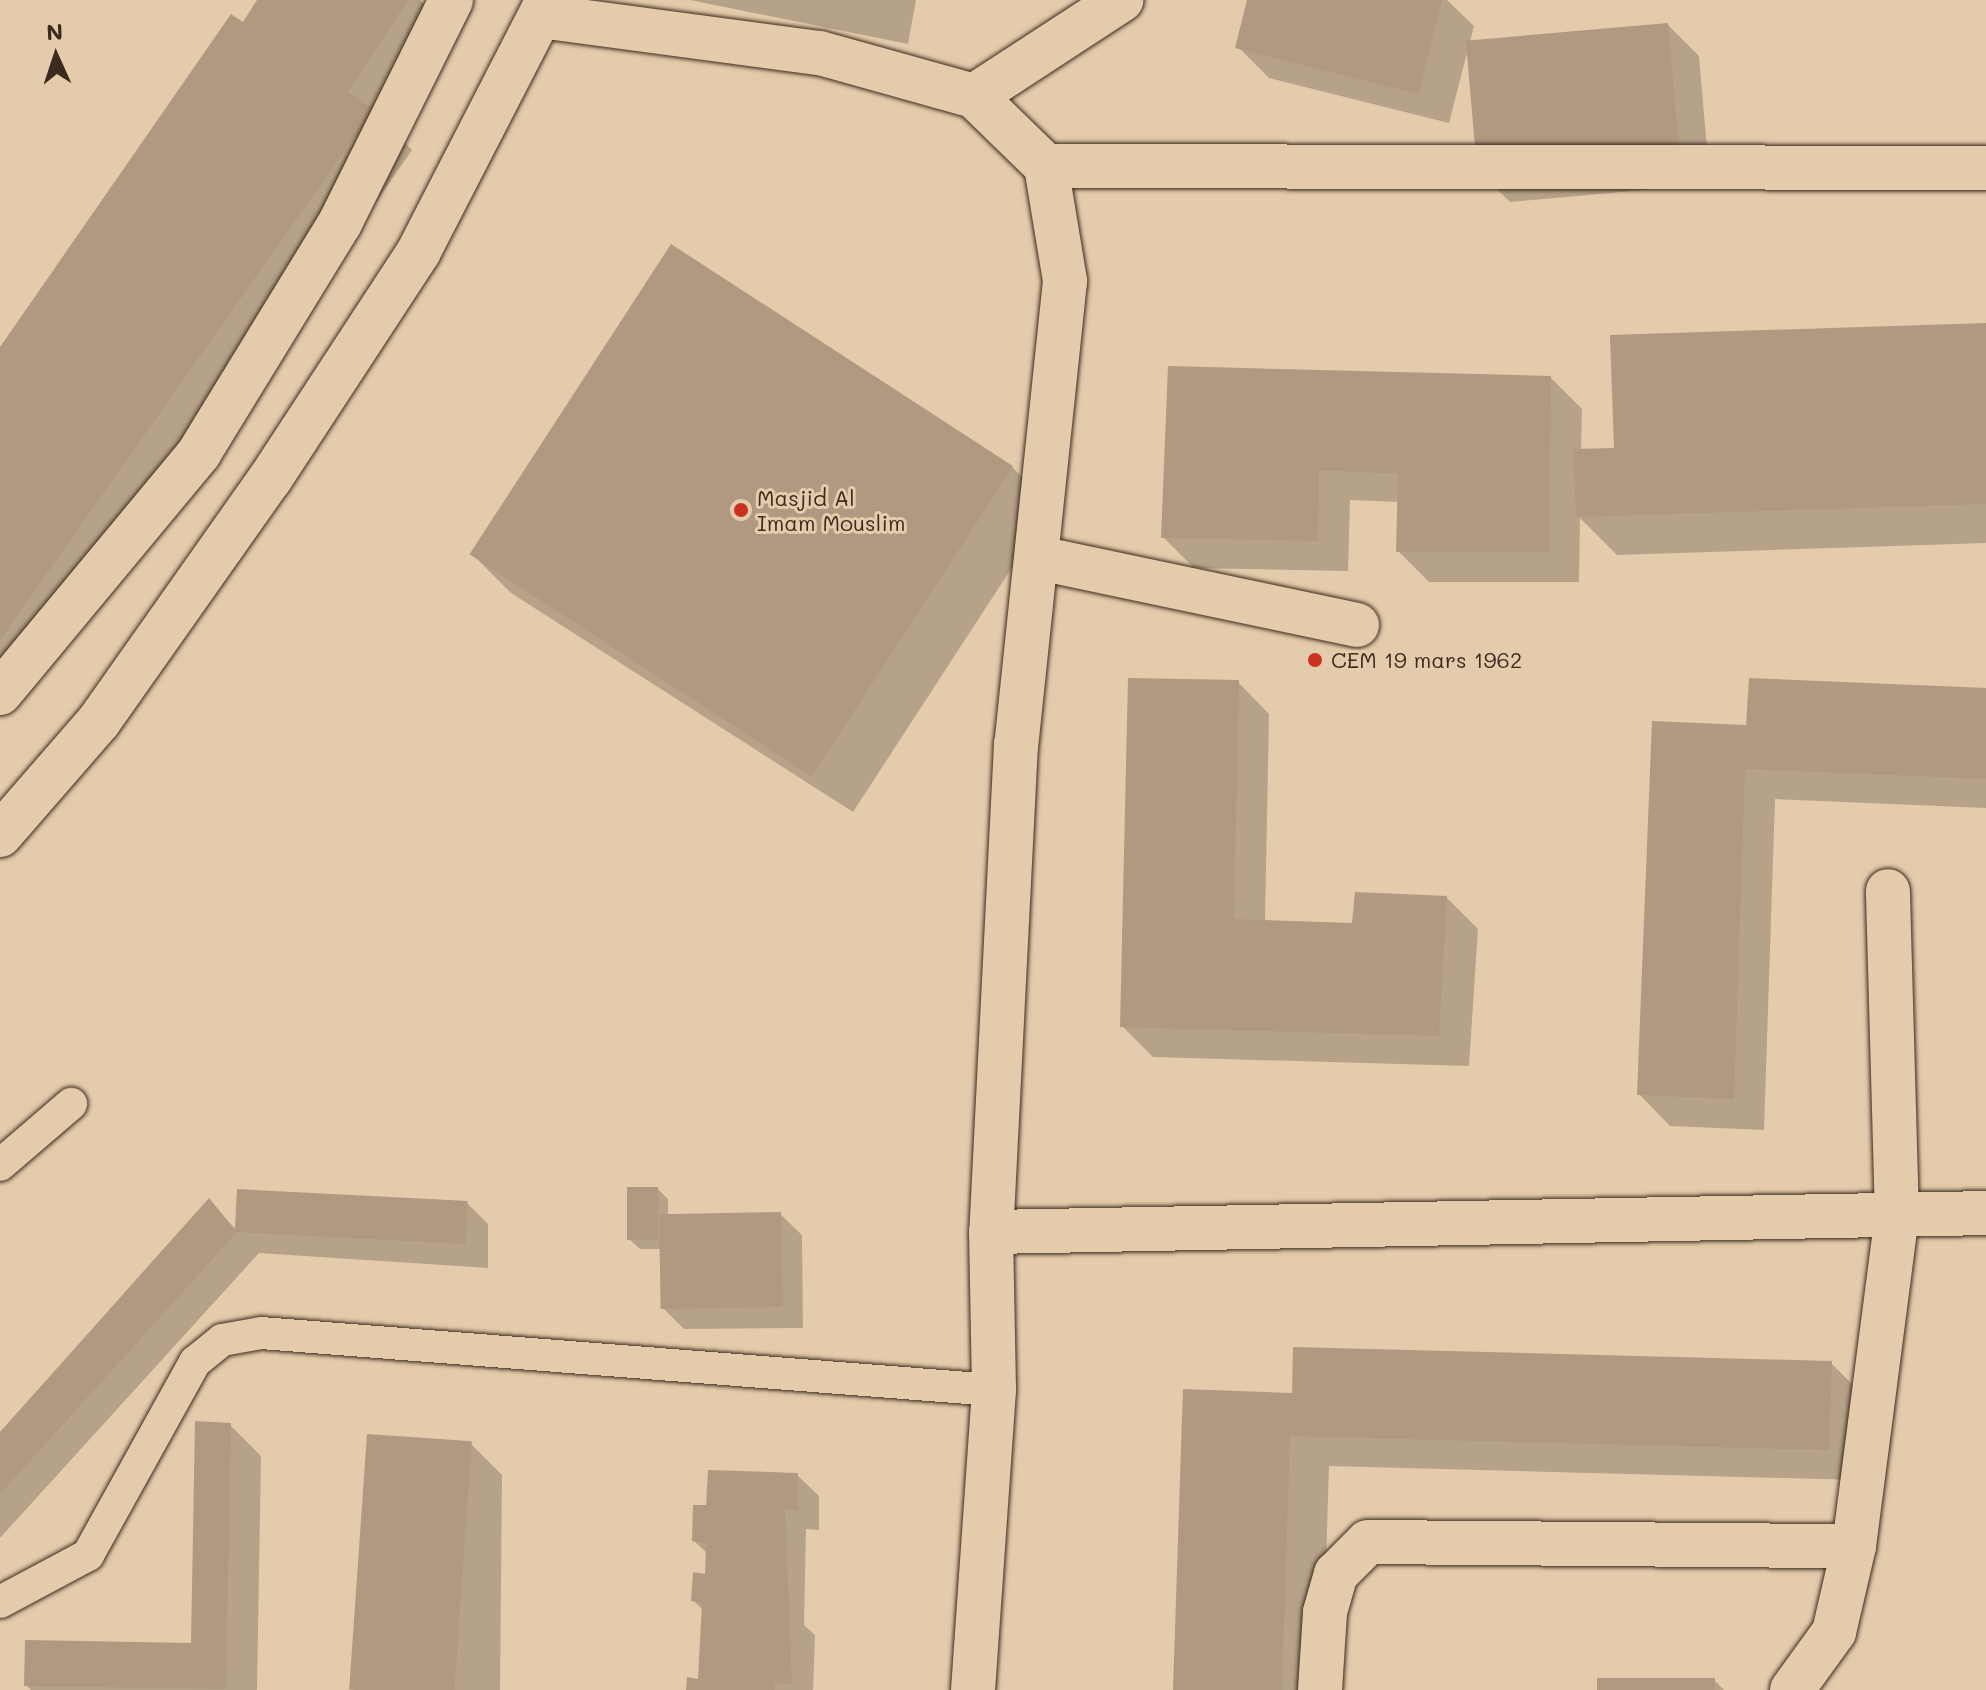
<!DOCTYPE html>
<html>
<head>
<meta charset="utf-8">
<style>
  body { margin:0 }
  #map { position:relative; width:1986px; height:1690px; overflow:hidden; background:#e4cbac; font-family:Mali,sans-serif }
  div>[style] { position:absolute }
  .shadow>* { inset:0; background:#0003 }
  .building>* { inset:0; background:#b09980; transform-origin:0 0 }
  .roads { filter:drop-shadow(0 0 2px #3b2a1e) drop-shadow(0 0 2px #3b2a1e) }
  .lane>* { height:32px; margin:-16px; padding:0 16px; transform-origin:16px; border-radius:16px; background:#e4cbac }
  .street>* { height:44px; margin:-22px; padding:0 22px; transform-origin:22px; border-radius:22px; background:#e4cbac }
  .secondary>* { height:44px; margin:-22px; padding:0 22px; transform-origin:22px; border-radius:22px; background:#e4cbac }
  .dots>* { width:22px; height:22px; translate:-50% -50%; box-sizing:border-box; border:4px solid #e4cbac; border-radius:50% }
  span { translate:-50% -50%; white-space:nowrap; text-align:center; line-height:1.15; -webkit-text-stroke:6px #e4cbac; paint-order:stroke }
  .poi-label { font-size:22px; color:#3b2a1e }
  .left { translate:0 -50%; text-align:left }
  .north { position:absolute; left:16px; top:16px; width:80px; height:80px; -webkit-text-stroke:6px #e4cbac; paint-order:stroke; rotate:357deg; font-size:22px; font-weight:700; line-height:32px; text-align:center; color:#3b2a1e }
  .north::after { content:''; display:block; margin:auto; width:28px; height:36px; background:#3b2a1e; clip-path:polygon(50% 0,100% 100%,50% 72%,0 100%) }
</style>
</head>
<body>
<div id="map">
  <div class="shadow">
    <div style="clip-path:polygon(259px 0,420px 0,434px 14px,372px 110px,412px 150px,203px 452px,0 662px,0 350px,251px 30px)"></div>
    <div style="clip-path:polygon(690px 0,916px 0,908px 44px)"></div>
    <div style="clip-path:polygon(1249px 0,1447px 0,1474px 26px,1470px 42px,1668px 25px,1699px 56px,1710px 184px,1510px 202px,1479px 171px,1468px 49px,1449px 123px,1269px 78px,1238px 47px)"></div>
    <div style="clip-path:polygon(1986px 325px,1986px 543px,1617px 555px,1580px 518px,1579px 582px,1429px 582px,1398px 551px,1399px 502px,1350px 500px,1348px 571px,1194px 568px,1163px 537px,1170px 368px,1551px 378px,1582px 409px,1581px 451px,1616px 450px)"></div>
    <div style="clip-path:polygon(1012px 467px,1052px 506px,853px 812px,511px 593px,472px 554px)"></div>
    <div style="clip-path:polygon(1238px 682px,1269px 714px,1265px 922px,1354px 925px,1446px 897px,1478px 929px,1469px 1066px,1153px 1057px,1122px 1026px)"></div>
    <div style="clip-path:polygon(1986px 690px,1986px 808px,1775px 799px,1764px 1130px,1670px 1126px,1639px 1094px,1748px 727px)"></div>
    <div style="clip-path:polygon(658px 1189px,668px 1199px,668px 1216px,780px 1214px,802px 1235px,803px 1328px,684px 1329px,663px 1308px,662px 1249px,640px 1249px,629px 1239px)"></div>
    <div style="clip-path:polygon(239px 1191px,467px 1203px,488px 1224px,488px 1268px,259px 1253px,0 1538px,0 1435px,209px 1201px,239px 1233px)"></div>
    <div style="clip-path:polygon(1831px 1363px,1862px 1394px,1859px 1480px,1329px 1466px,1322px 1690px,1175px 1690px,1293px 1395px)"></div>
    <div style="clip-path:polygon(230px 1425px,261px 1456px,257px 1690px,31px 1690px,26px 1685px,193px 1645px)"></div>
    <div style="clip-path:polygon(369px 1436px,471px 1444px,502px 1475px,500px 1690px,369px 1690px)"></div>
    <div style="clip-path:polygon(797px 1475px,819px 1496px,819px 1530px,806px 1529px,804px 1625px,815px 1635px,813px 1690px,688px 1690px,700px 1681px,704px 1611px,693px 1600px,707px 1576px,708px 1554px,694px 1541px,708px 1506px)"></div>
    <div style="clip-path:polygon(1714px 1680px,1724px 1690px,1599px 1690px)"></div>
  </div>
  <div class="building">
    <div style="clip-path:polygon(257px 0,408px 0,348px 92px,374px 109px,0 640px,0 347px,231px 14px,243px 22px)"></div>
    <div style="clip-path:polygon(1247px 0,1442px 0,1419px 94px,1235px 48px)"></div>
    <div style="left:1668px;top:23px;width:132px;height:203px;rotate:85deg"></div>
    <div style="left:671px;top:244px;width:408px;height:370px;rotate:33deg"></div>
    <div style="clip-path:polygon(1986px 323px,1986px 504px,1576px 517px,1573px 449px,1614px 448px,1610px 335px)"></div>
    <div style="clip-path:polygon(1168px 366px,1551px 376px,1549px 552px,1396px 552px,1398px 474px,1319px 470px,1318px 541px,1161px 538px)"></div>
    <div style="clip-path:polygon(1128px 678px,1239px 680px,1234px 919px,1352px 923px,1355px 892px,1447px 896px,1439px 1036px,1120px 1027px)"></div>
    <div style="clip-path:polygon(1749px 678px,1986px 688px,1986px 779px,1745px 769px,1734px 1099px,1637px 1095px,1652px 721px,1746px 725px)"></div>
    <div style="left:627px;top:1187px;width:31px;height:53px"></div>
    <div style="left:237px;top:1189px;width:231px;height:43px;rotate:3deg"></div>
    <div style="clip-path:polygon(209px 1198px,237px 1232px,0 1494px,0 1432px)"></div>
    <div style="left:781px;top:1212px;width:95px;height:122px;rotate:89deg"></div>
    <div style="clip-path:polygon(1293px 1347px,1832px 1361px,1829px 1450px,1290px 1436px,1282px 1690px,1173px 1690px,1183px 1389px,1292px 1393px)"></div>
    <div style="clip-path:polygon(195px 1421px,231px 1423px,226px 1689px,24px 1686px,25px 1640px,191px 1643px)"></div>
    <div style="left:367px;top:1434px;width:105px;height:256px;rotate:4deg"></div>
    <div style="clip-path:polygon(708px 1470px,798px 1473px,798px 1510px,785px 1509px,792px 1684px,775px 1683px,775px 1690px,686px 1690px,687px 1677px,698px 1679px,702px 1603px,691px 1601px,693px 1572px,705px 1574px,706px 1544px,692px 1541px,693px 1505px,706px 1505px)"></div>
    <div style="left:1715px;top:1678px;width:12px;height:118px;rotate:90deg"></div>
  </div>
  <div class="roads">
    <div class="lane">
      <div style="left:0;top:1165px;width:94px;rotate:-40.7deg"></div>
      <div style="left:0;top:1602px;width:100px;rotate:-28.1deg"></div>
      <div style="left:88px;top:1555px;width:221px;rotate:-61deg"></div>
      <div style="left:195px;top:1362px;width:35px;rotate:-39deg"></div>
      <div style="left:222px;top:1340px;width:40px;rotate:-10deg"></div>
      <div style="left:261px;top:1333px;width:735px;rotate:4.45deg"></div>
    </div>
    <div class="street">
      <div style="left:541px;top:16px;width:281px;rotate:7.6deg"></div>
      <div style="left:820px;top:53px;width:160px;rotate:15.6deg"></div>
      <div style="left:974px;top:96px;width:100px;rotate:44.2deg"></div>
      <div style="left:1046px;top:166px;width:117px;rotate:80.6deg"></div>
      <div style="left:1065px;top:281px;width:466px;rotate:96deg"></div>
      <div style="left:1016px;top:744px;width:489px;rotate:92.9deg"></div>
      <div style="left:991px;top:1232px;width:158px;rotate:88.9deg"></div>
      <div style="left:994px;top:1390px;width:301px;rotate:94deg"></div>
      <div style="left:974px;top:96px;width:176px;rotate:-33.1deg"></div>
      <div style="left:1046px;top:166px;width:940px;rotate:0.12deg"></div>
      <div style="left:1039px;top:558px;width:325px;rotate:11.9deg"></div>
      <div style="left:991px;top:1232px;width:995px;rotate:-1.09deg"></div>
      <div style="left:1320px;top:1690px;width:78px;rotate:-86.3deg"></div>
      <div style="left:1325px;top:1612px;width:40px;rotate:-74deg"></div>
      <div style="left:1336px;top:1574px;width:45px;rotate:-45deg"></div>
      <div style="left:1368px;top:1542px;width:486px;rotate:0.5deg"></div>
      <div style="left:1792px;top:1690px;width:72px;rotate:-54.1deg"></div>
      <div style="left:1834px;top:1632px;width:88px;rotate:-76.9deg"></div>
      <div style="left:1854px;top:1546px;width:332px;rotate:-82.6deg"></div>
      <div style="left:1897px;top:1217px;width:326px;rotate:-91.6deg"></div>
    </div>
    <div class="secondary">
      <div style="left:0;top:693px;width:312px;rotate:-50.3deg"></div>
      <div style="left:199px;top:453px;width:270px;rotate:-58.5deg"></div>
      <div style="left:340px;top:223px;width:249px;rotate:-63.5deg"></div>
      <div style="left:0;top:835px;width:151px;rotate:-49deg"></div>
      <div style="left:99px;top:721px;width:296px;rotate:-54.8deg"></div>
      <div style="left:270px;top:479px;width:272px;rotate:-56.8deg"></div>
      <div style="left:419px;top:251px;width:282px;rotate:-62.8deg"></div>
    </div>
  </div>
  <div class="dots">
    <div style="left:741px;top:510px;background:#c8321e"></div>
    <div style="left:1315px;top:660px;background:#c8321e"></div>
  </div>
  <div class="poi-label">
    <span class="left" style="left:757px;top:510px">Masjid Al<br>Imam Mouslim</span>
    <span class="left" style="left:1331px;top:660px">CEM 19 mars 1962</span>
  </div>
  <div class="north">N</div>
</div>
</body>
</html>
